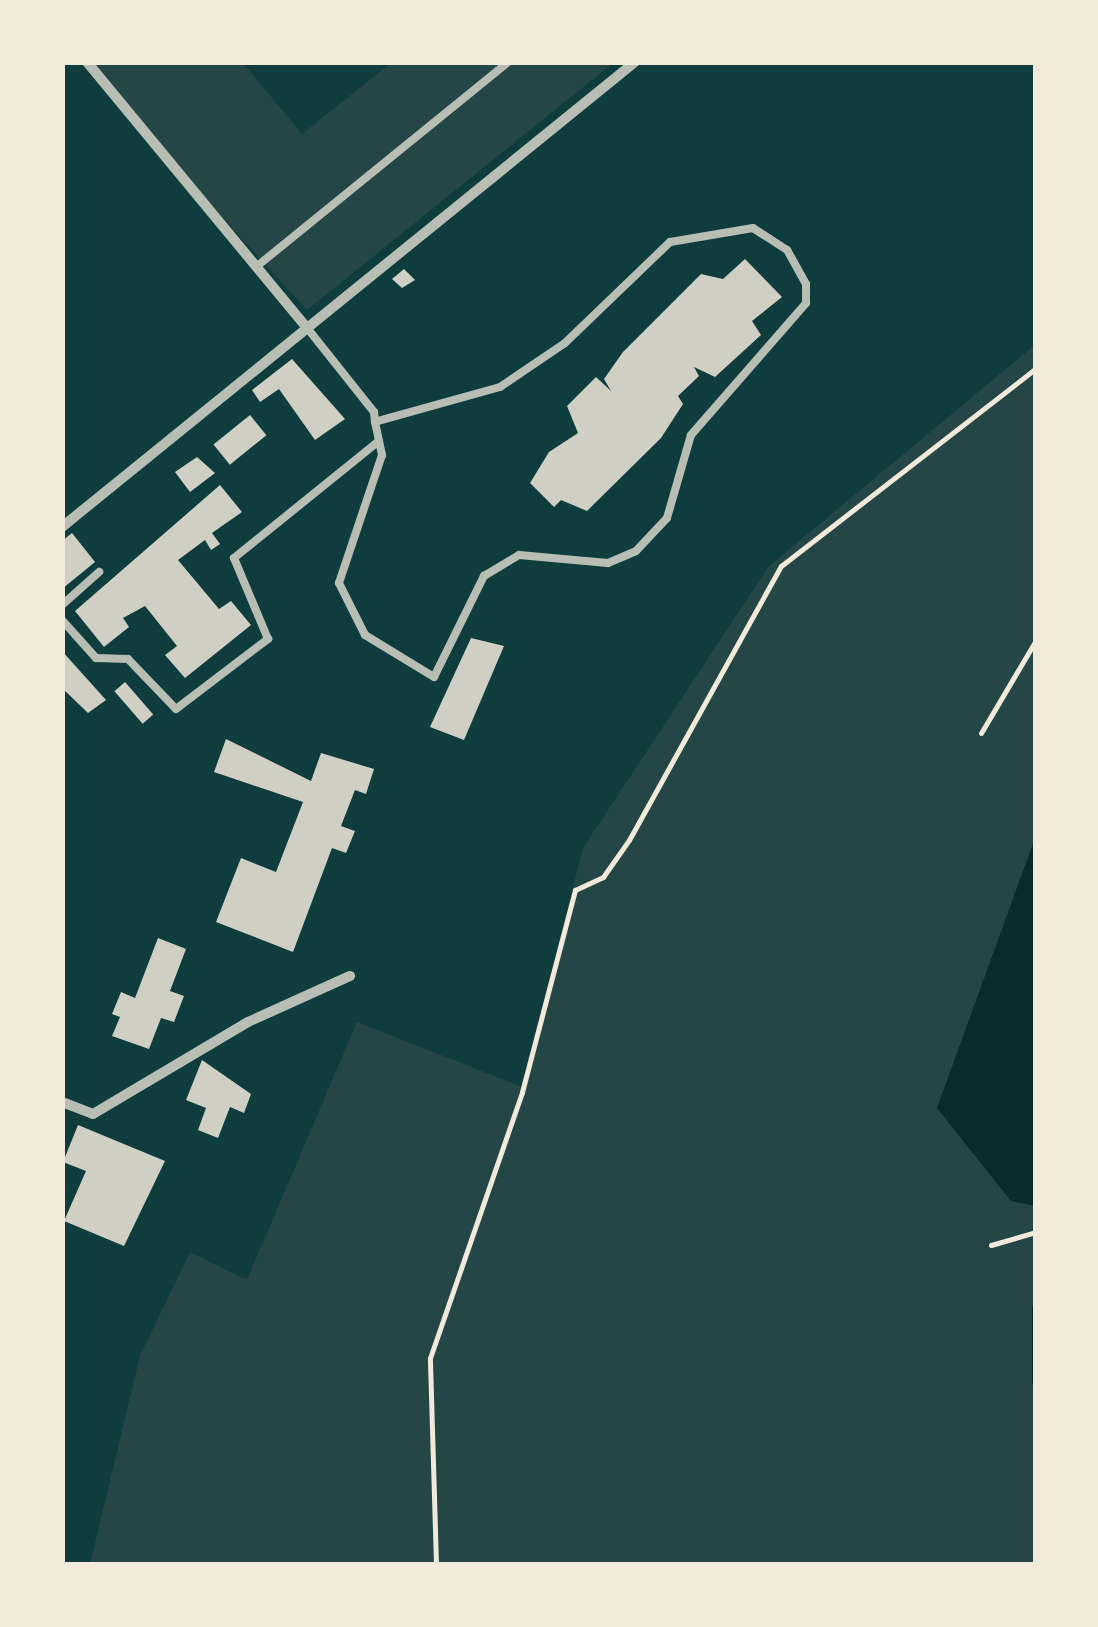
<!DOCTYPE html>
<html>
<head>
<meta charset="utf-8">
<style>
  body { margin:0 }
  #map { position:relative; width:1098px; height:1627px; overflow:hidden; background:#0f3d3e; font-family:Arial,sans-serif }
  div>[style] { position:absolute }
  .green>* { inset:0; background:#244646 }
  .water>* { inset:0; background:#0a2a2b }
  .stream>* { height:9px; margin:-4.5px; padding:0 4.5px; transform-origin:4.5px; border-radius:4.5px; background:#0a2a2b }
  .building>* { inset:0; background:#cfcfc3; transform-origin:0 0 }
  .path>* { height:5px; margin:-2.5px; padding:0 2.5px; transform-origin:2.5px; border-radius:2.5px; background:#f1e9da }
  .service>* { height:8px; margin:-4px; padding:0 4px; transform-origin:4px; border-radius:4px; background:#b8beb3 }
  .minor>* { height:10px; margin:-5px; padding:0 5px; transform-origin:5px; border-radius:5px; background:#b8beb3 }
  span { translate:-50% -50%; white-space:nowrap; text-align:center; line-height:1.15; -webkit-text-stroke:8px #f1e9da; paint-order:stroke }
  .frame { position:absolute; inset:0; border:65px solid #f1e9da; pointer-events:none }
</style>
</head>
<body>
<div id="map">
  <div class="green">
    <div style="clip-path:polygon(81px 63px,243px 63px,302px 134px,391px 63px,613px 63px,307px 310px)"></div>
    <div style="clip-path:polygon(1035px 345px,1035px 1564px,90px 1564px,140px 1356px,190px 1252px,247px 1280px,357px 1022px,522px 1087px,583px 848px,769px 566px)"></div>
  </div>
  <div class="water">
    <div style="clip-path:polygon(1035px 838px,1035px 1206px,1011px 1201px,937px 1108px)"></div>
  </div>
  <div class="stream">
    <div style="left:1036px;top:1308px;width:74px;rotate:90deg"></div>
  </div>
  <div class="building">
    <div style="clip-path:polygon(745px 259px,782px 297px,752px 321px,761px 335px,715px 377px,694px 367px,699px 376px,678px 396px,683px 404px,661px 438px,587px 511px,561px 500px,554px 507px,530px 483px,549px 452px,578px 433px,567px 406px,596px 377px,611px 391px,604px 379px,623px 352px,701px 274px,723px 279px)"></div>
    <div style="clip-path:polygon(404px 269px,415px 280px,402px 288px,392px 279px)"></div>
    <div style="clip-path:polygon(292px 359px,345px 419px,315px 440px,279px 389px,260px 402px,252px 390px)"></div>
    <div style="left:250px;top:415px;width:26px;height:47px;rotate:51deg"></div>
    <div style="clip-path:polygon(197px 457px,215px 473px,190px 492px,175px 472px)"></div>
    <div style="clip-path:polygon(220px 485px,242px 512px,212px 533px,220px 544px,211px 550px,205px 540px,178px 560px,219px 609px,231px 601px,251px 625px,185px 678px,165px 655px,177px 646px,145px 606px,123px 618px,129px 627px,104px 647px,75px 611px)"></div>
    <div style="clip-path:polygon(72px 533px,95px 562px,62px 589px,62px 541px)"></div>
    <div style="clip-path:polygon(471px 638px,504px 646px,464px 740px,430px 727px)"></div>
    <div style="clip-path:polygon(62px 651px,106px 700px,88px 713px,62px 688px)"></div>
    <div style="left:125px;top:682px;width:43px;height:14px;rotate:49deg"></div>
    <div style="clip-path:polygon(226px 739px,311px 781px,321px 753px,374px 769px,366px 794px,355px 790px,341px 826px,355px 831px,346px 853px,332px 848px,293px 952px,216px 922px,241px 858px,276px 872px,303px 802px,214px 772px)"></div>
    <div style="clip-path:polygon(158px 938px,186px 949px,170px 991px,184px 996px,174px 1022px,161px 1018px,149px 1049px,112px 1036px,120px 1017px,112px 1014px,121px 992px,135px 998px)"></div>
    <div style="clip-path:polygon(202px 1060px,251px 1094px,244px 1113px,230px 1107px,218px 1138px,198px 1130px,206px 1108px,186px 1100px)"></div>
    <div style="clip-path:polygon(78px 1125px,165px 1161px,124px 1246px,64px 1221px,86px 1171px,63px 1162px)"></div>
  </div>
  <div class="path">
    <div style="left:981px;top:733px;width:108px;rotate:-59.4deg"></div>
    <div style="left:991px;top:1245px;width:47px;rotate:-16.1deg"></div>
    <div style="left:436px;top:1564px;width:206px;rotate:-91.7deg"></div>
    <div style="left:430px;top:1358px;width:281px;rotate:-70.9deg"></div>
    <div style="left:522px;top:1092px;width:209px;rotate:-75.3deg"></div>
    <div style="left:575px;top:890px;width:31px;rotate:-25deg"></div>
    <div style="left:603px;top:877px;width:45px;rotate:-54.9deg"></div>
    <div style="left:629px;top:840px;width:313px;rotate:-61deg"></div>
    <div style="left:781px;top:566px;width:323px;rotate:-37.8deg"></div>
  </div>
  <div class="service">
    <div style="left:256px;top:267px;width:325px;rotate:-39.1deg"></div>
    <div style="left:308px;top:329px;width:106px;rotate:51.5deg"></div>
    <div style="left:374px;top:412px;width:10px;rotate:84deg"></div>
    <div style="left:375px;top:422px;width:34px;rotate:78deg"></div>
    <div style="left:382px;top:455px;width:135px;rotate:108.6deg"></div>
    <div style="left:339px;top:583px;width:58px;rotate:63.4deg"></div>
    <div style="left:365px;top:635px;width:81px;rotate:31.3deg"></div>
    <div style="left:434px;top:677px;width:113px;rotate:-63.7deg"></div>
    <div style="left:484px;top:576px;width:41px;rotate:-31deg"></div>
    <div style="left:519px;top:555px;width:89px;rotate:5.1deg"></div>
    <div style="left:608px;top:563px;width:30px;rotate:-23deg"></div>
    <div style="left:636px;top:551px;width:45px;rotate:-46.8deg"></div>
    <div style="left:667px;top:518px;width:86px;rotate:-73.9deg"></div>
    <div style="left:691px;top:435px;width:175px;rotate:-48.9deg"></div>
    <div style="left:806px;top:303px;width:19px;rotate:-90deg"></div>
    <div style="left:806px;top:284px;width:39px;rotate:-119deg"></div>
    <div style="left:787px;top:250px;width:40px;rotate:-147.1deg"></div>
    <div style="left:753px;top:228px;width:84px;rotate:170.4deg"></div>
    <div style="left:670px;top:242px;width:146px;rotate:136.1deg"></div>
    <div style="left:565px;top:343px;width:78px;rotate:145.9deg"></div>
    <div style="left:500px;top:387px;width:130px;rotate:164.4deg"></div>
    <div style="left:62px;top:605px;width:50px;rotate:-41.7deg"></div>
    <div style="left:62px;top:620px;width:51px;rotate:48.2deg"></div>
    <div style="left:96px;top:658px;width:32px;rotate:2deg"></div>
    <div style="left:128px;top:659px;width:69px;rotate:46.2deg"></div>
    <div style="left:176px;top:709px;width:116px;rotate:-37.3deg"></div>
    <div style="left:268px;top:639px;width:88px;rotate:-112.8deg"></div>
    <div style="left:234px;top:558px;width:186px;rotate:-38.9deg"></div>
  </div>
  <div class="minor">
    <div style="left:87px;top:62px;width:347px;rotate:50.4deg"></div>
    <div style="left:62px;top:527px;width:738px;rotate:-39.06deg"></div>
    <div style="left:62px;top:1102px;width:33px;rotate:21deg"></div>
    <div style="left:93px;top:1114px;width:180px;rotate:-30.7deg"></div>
    <div style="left:248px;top:1022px;width:112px;rotate:-24.3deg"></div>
  </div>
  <div class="frame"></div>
</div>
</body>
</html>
